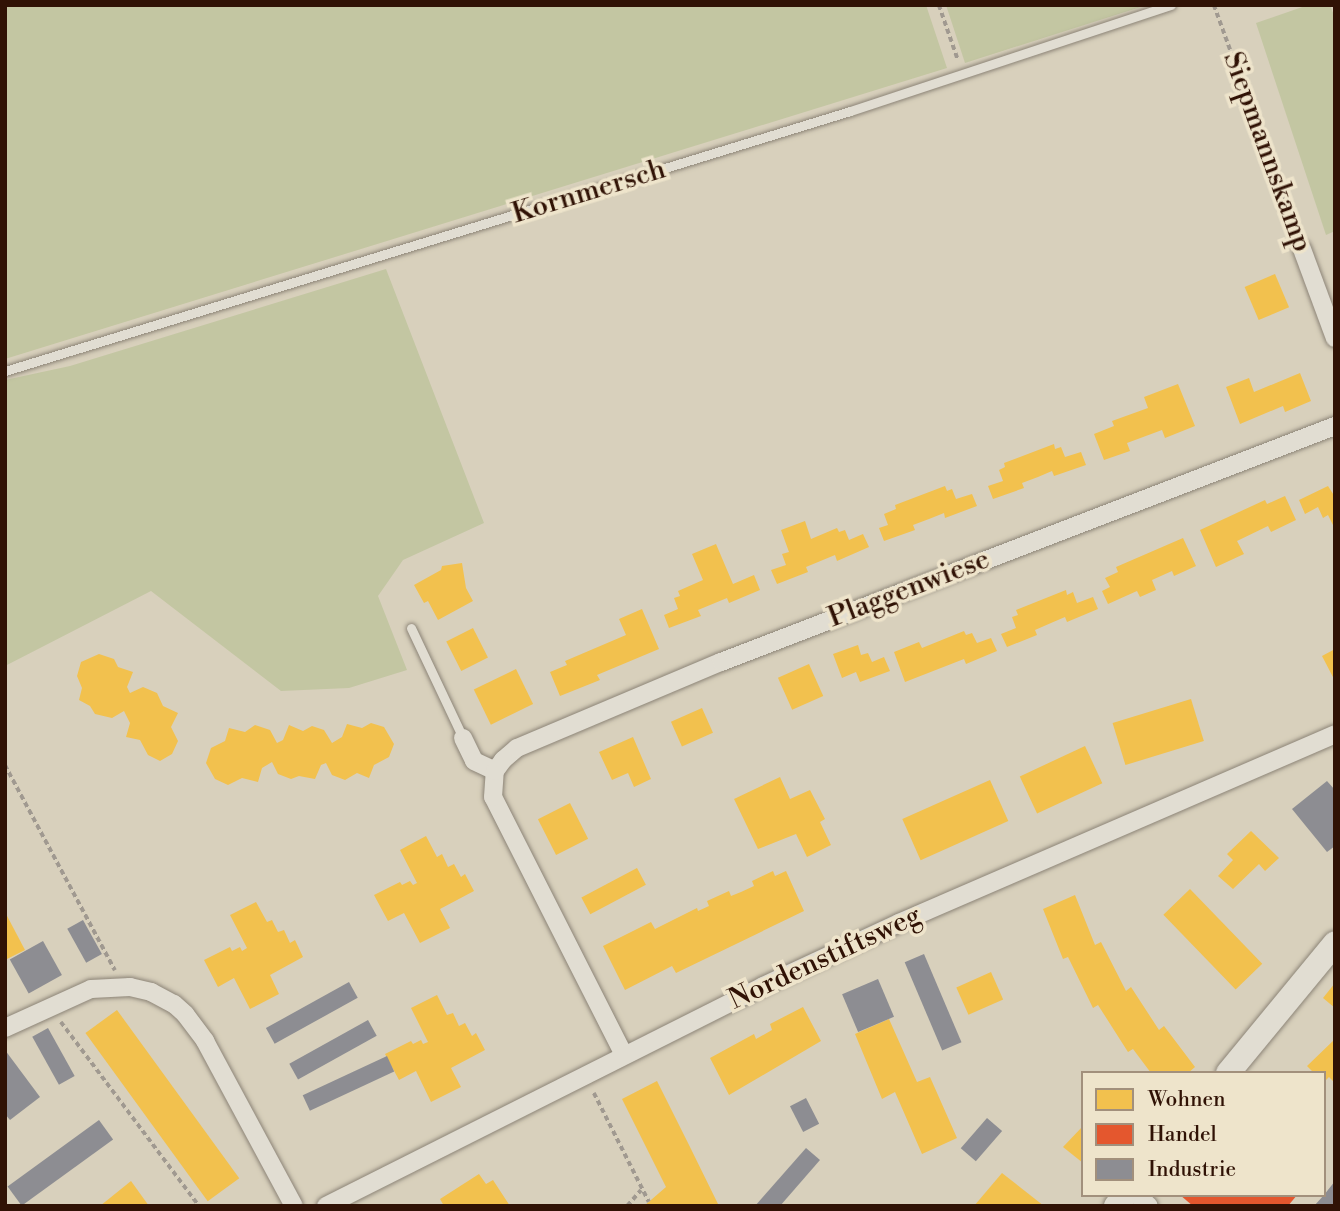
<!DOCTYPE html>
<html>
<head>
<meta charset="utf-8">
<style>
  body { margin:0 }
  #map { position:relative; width:1340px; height:1211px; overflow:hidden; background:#d8d0bc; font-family:"Libre Bodoni",serif }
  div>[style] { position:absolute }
  .green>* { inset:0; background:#c3c6a2 }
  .homes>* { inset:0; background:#f2c14e; transform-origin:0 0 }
  .shops>* { inset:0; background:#e4572e }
  .industry>* { inset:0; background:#8d8d92; transform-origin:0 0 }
  .path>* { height:3.5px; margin-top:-1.75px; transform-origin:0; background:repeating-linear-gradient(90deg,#a09990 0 5px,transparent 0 8.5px) }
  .roads { filter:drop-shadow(0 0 2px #8c8477) drop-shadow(0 0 2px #8c8477) }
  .service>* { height:9px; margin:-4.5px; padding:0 4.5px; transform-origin:4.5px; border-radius:4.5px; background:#e1ddd2 }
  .minor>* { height:18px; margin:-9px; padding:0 9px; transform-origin:9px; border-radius:9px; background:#e1ddd2 }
  .secondary>* { height:24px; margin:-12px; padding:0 12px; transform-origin:12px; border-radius:12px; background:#e1ddd2 }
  span { translate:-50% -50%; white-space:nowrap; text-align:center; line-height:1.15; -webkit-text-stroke:7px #eee4cb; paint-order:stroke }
  .street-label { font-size:28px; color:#301205 }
  .frame { position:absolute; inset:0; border:7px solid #301205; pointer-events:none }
  .legend { position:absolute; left:1081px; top:1071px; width:245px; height:126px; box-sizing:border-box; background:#eee4cb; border:2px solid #a2907c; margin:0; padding:9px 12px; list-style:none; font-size:21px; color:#301205 }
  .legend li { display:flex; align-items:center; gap:14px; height:35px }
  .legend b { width:35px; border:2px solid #a2907c }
</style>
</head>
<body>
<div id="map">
  <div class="green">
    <div style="clip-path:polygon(5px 5px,926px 5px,947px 68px,5px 359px)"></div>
    <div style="clip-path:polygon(946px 5px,1147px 5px,965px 63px)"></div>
    <div style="clip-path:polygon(1308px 5px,1330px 5px,1335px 18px,1335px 231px,1326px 235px,1256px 23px)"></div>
    <div style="clip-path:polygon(386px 269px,484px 523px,403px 560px,378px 596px,407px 670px,349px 688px,281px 691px,151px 591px,5px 666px,5px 380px,70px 366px)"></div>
  </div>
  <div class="homes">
    <div style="left:1275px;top:274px;width:36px;height:33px;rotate:67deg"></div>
    <div style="clip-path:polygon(1300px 373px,1311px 401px,1285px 412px,1283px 406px,1240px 424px,1226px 387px,1249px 378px,1254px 392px)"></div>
    <div style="clip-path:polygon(1178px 384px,1195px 426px,1165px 438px,1162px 430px,1127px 443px,1130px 451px,1104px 460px,1094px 434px,1114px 426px,1112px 421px,1148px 408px,1144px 397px)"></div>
    <div style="clip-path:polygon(1054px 444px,1055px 449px,1061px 447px,1065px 457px,1081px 452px,1086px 465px,1054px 476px,1052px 471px,1038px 477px,1022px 483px,1024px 488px,993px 499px,988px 486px,1003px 481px,999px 470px,1005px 467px,1004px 463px)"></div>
    <div style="clip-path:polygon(945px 486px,947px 491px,952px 489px,956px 499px,972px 494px,977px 506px,945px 518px,944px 513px,929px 519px,913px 525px,915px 530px,884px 541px,879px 528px,888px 525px,884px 514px,896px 509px,895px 505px)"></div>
    <div style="clip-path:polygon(1328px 486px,1335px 497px,1335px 529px,1328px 515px,1323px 518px,1318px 507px,1305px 514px,1299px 500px)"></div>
    <div style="clip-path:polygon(1285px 496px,1296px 520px,1271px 532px,1268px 526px,1237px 541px,1244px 554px,1216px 567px,1200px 530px,1265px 500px,1267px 504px)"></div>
    <div style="clip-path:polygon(805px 521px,811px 539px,837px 528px,839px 532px,845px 530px,849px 540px,863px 534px,869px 547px,837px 561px,835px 555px,806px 567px,808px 572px,777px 584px,771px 570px,786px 565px,782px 554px,789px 552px,781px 530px)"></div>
    <div style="clip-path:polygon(1183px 538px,1196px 566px,1174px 576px,1172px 571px,1152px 580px,1156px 590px,1140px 597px,1137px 591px,1108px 604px,1102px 591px,1110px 587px,1105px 578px,1118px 572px,1116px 567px)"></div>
    <div style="clip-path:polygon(716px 544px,733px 584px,754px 575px,760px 590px,729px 603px,727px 598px,698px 610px,701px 616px,669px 628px,664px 615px,678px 609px,674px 598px,680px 596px,678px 591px,703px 580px,692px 554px)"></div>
    <div style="clip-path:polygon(462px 563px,466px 588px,473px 601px,438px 620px,428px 601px,424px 603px,414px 585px,441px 570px,442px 566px)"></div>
    <div style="clip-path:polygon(1066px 590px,1067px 595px,1073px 592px,1077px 603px,1093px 597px,1098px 609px,1067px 622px,1065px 617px,1051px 623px,1035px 630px,1037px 635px,1007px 647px,1001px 634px,1016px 628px,1012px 617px,1018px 615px,1016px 610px)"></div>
    <div style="clip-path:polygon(642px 609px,659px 649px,597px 675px,600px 680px,560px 696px,550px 672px,567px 665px,565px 661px,626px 635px,619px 619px)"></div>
    <div style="left:473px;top:628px;width:33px;height:30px;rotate:63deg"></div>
    <div style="clip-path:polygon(964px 631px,966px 635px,972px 633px,977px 643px,991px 638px,997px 651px,966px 664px,964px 659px,905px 682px,894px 652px,919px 642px,922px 648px)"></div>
    <div style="clip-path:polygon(858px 645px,861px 655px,868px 653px,872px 662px,884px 657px,890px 671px,860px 682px,856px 672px,842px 678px,833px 654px)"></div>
    <div style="clip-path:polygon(1335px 649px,1335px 681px,1322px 656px)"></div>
    <div style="clip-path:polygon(99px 654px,114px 659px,118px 667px,133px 672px,127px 687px,130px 693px,143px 687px,157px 693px,163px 706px,178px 713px,171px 727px,178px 741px,172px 754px,160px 761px,148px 755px,140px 740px,126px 737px,130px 723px,124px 711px,112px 718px,95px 714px,90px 706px,79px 700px,82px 688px,77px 676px,81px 662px)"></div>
    <div style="left:809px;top:664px;width:35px;height:34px;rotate:66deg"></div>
    <div style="left:516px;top:669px;width:39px;height:47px;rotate:64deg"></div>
    <div style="left:1191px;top:699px;width:44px;height:82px;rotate:73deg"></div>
    <div style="left:702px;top:708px;width:27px;height:34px;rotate:66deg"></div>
    <div style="clip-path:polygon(371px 723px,384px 727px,394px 744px,389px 757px,374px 765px,369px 778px,357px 773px,345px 780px,332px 775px,326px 763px,321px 765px,315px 779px,299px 776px,291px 779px,278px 774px,272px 762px,262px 768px,258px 782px,242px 778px,228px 785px,215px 779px,206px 763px,211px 748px,225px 741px,229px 728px,245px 732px,255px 725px,270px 730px,277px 743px,283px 740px,289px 725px,303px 731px,312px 726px,324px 730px,332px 743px,342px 737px,347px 724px,362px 728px)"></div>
    <div style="clip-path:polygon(633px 737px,651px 779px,634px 787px,628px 773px,612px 780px,599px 752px)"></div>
    <div style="left:1085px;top:746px;width:41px;height:72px;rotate:65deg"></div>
    <div style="clip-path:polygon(780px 777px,790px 799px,810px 790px,825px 819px,820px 822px,831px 845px,807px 857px,796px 834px,758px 849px,734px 799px)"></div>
    <div style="left:990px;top:780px;width:45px;height:96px;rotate:66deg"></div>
    <div style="left:570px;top:803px;width:40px;height:36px;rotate:63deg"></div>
    <div style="clip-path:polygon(1251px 831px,1279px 858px,1265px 871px,1259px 864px,1233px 889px,1218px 876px,1233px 860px,1227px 854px)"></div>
    <div style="clip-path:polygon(426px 836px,437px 857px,442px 854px,448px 867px,454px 864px,461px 877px,465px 874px,474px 891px,440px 909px,450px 928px,420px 943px,404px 913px,388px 921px,374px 895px,400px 882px,402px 885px,410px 881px,413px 885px,417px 883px,400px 850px)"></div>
    <div style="left:637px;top:868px;width:19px;height:63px;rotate:62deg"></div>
    <div style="clip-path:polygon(773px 871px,775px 876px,786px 871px,804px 911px,676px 973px,672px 966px,625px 990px,603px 946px,651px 922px,655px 929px,697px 908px,698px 911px,709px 906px,707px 901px,729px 891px,731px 896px,741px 892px,754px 886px,752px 881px)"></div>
    <div style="left:1190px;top:889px;width:104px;height:37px;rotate:46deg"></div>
    <div style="clip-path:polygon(1075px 895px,1095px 945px,1101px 942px,1126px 991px,1131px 987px,1159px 1030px,1164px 1026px,1195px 1067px,1188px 1073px,1151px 1073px,1133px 1049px,1128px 1052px,1098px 1005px,1093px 1008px,1068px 957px,1063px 959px,1043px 909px)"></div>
    <div style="clip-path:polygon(256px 902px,267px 922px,272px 920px,278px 932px,284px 930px,290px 943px,295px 940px,303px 957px,270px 975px,279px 994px,250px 1009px,234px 978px,218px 987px,204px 960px,230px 947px,232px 951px,240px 947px,242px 951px,247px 948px,230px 915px)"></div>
    <div style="clip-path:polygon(5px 912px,25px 950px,5px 960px)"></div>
    <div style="left:991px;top:972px;width:30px;height:38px;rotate:66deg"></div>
    <div style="clip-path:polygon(1335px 983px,1335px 1008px,1323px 998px)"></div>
    <div style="clip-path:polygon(437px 995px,447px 1015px,453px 1013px,459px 1026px,465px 1023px,472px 1036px,476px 1033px,485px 1050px,451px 1068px,461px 1087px,431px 1102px,416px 1071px,399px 1080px,385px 1054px,411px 1041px,413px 1044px,421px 1040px,423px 1044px,428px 1042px,411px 1008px)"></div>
    <div style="clip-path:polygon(803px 1007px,821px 1041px,729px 1095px,710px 1058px,754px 1034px,756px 1039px,772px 1030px,770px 1024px)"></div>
    <div style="left:117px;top:1010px;width:208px;height:39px;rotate:54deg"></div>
    <div style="clip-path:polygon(889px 1019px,917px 1082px,930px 1077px,957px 1138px,922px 1154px,895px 1092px,882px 1099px,855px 1034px)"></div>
    <div style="clip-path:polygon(1335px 1039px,1335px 1083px,1329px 1077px,1324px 1082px,1324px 1073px,1314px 1073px,1307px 1066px)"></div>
    <div style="clip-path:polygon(657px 1081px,690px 1147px,719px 1206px,644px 1206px,666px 1187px,622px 1099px)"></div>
    <div style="clip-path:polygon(1083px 1126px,1083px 1163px,1063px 1147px)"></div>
    <div style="clip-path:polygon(1002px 1173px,1044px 1206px,974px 1206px)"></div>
    <div style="clip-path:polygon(479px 1174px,486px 1184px,493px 1180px,510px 1206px,444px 1206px,440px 1199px)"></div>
    <div style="clip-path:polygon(131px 1181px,149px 1206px,100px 1206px)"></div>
  </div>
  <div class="shops">
    <div style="clip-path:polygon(1180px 1195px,1297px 1195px,1288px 1206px,1193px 1206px)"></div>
  </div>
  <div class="industry">
    <div style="clip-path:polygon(1327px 781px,1335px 790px,1335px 846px,1327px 852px,1292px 809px)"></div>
    <div style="left:83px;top:920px;width:39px;height:18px;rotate:61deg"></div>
    <div style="left:43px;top:941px;width:39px;height:38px;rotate:61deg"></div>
    <div style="left:924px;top:954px;width:96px;height:21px;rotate:67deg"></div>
    <div style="left:878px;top:979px;width:41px;height:39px;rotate:67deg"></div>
    <div style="left:349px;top:982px;width:18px;height:95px;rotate:61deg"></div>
    <div style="left:368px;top:1020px;width:18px;height:90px;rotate:61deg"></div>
    <div style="left:48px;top:1028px;width:55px;height:18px;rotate:61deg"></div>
    <div style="clip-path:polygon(5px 1050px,40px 1097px,10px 1120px,5px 1114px)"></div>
    <div style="left:387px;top:1056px;width:17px;height:93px;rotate:65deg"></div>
    <div style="left:806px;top:1098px;width:29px;height:18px;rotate:63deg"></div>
    <div style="left:987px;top:1118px;width:20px;height:40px;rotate:41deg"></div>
    <div style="left:99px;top:1120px;width:24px;height:113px;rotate:54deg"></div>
    <div style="clip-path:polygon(806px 1148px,820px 1160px,780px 1206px,755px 1206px)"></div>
    <div style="clip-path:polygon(1335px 1181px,1335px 1206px,1314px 1206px,1324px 1195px)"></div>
  </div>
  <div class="path">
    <div style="left:939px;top:5px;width:58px;rotate:70.9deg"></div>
    <div style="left:1214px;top:5px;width:239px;rotate:70deg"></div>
    <div style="left:5px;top:765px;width:233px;rotate:61.8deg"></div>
    <div style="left:61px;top:1022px;width:230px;rotate:53.1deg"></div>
    <div style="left:594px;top:1093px;width:122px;rotate:63.2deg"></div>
    <div style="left:627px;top:1206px;width:21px;rotate:-49deg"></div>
  </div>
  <div class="roads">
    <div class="service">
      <div style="left:5px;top:371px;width:884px;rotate:-17.1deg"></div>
      <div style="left:850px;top:111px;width:338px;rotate:-18.3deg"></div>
      <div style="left:411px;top:628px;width:122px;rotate:64.7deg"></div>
    </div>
    <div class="minor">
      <div style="left:1302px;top:249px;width:95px;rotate:69.7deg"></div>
      <div style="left:463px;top:738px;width:25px;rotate:64deg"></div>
      <div style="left:474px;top:761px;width:23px;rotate:25deg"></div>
      <div style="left:5px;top:1028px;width:94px;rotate:-24.4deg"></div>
      <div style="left:91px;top:989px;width:39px;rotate:-3deg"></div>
      <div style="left:130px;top:987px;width:22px;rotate:13deg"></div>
      <div style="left:151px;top:992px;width:26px;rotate:28deg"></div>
      <div style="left:174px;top:1004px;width:15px;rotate:42deg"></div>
      <div style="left:185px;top:1014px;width:34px;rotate:53deg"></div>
      <div style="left:205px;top:1041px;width:187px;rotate:61.7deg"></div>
      <div style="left:624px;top:1055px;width:289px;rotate:-116.9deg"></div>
      <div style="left:493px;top:797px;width:26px;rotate:-86deg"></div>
      <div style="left:495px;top:771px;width:14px;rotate:-54deg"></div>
      <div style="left:503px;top:760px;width:18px;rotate:-41deg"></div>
      <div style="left:517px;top:748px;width:221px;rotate:-22.9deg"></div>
      <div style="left:721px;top:662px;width:658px;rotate:-21.03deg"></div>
      <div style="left:1137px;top:1195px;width:16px;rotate:43deg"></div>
      <div style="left:326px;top:1206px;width:489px;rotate:-26.7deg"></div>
      <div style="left:763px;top:986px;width:150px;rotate:-24.9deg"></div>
      <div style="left:899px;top:923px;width:475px;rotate:-23.4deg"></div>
    </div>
    <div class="secondary">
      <div style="left:1228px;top:1073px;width:168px;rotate:-50.5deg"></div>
      <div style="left:1116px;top:1206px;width:14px;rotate:-51deg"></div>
    </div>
  </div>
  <div class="street-label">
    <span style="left:1267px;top:152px;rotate:70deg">Siepmannskamp</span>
    <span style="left:589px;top:192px;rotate:-17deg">Kornmersch</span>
    <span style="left:909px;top:589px;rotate:-21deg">Plaggenwiese</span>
    <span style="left:825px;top:958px;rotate:-25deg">Nordenstiftsweg</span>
  </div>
  <div class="frame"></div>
  <ul class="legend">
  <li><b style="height:19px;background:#f2c14e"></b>Wohnen</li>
  <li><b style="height:19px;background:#e4572e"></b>Handel</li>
  <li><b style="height:19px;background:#8d8d92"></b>Industrie</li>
  </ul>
</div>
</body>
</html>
